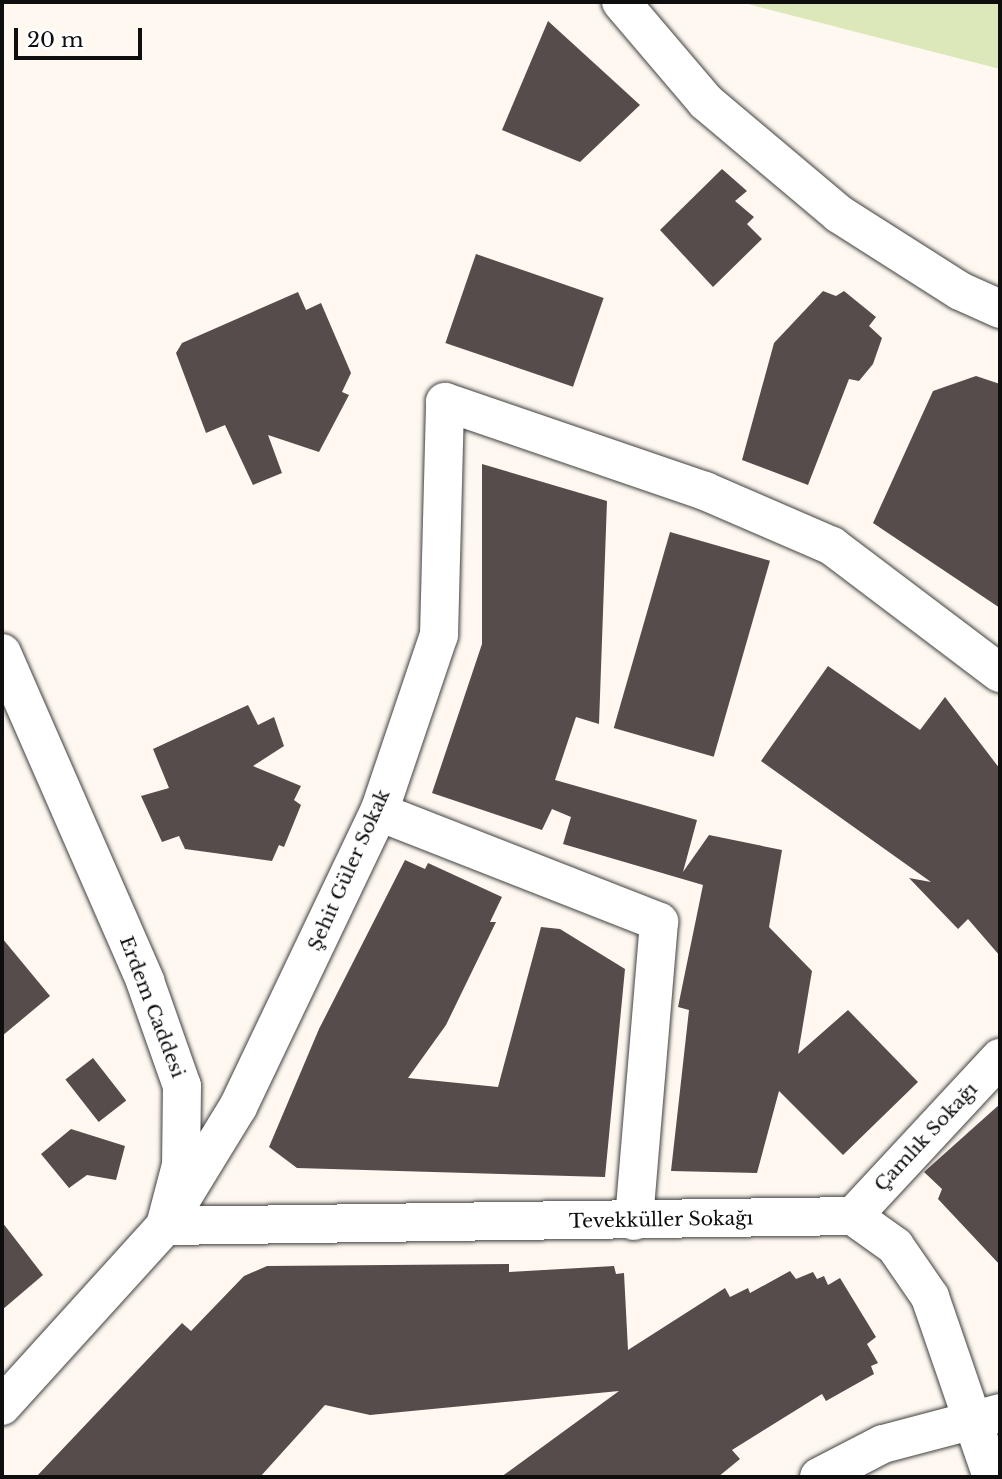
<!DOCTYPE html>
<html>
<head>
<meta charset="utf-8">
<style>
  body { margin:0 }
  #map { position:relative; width:1002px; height:1479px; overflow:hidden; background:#fef8f0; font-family:"Libre Baskerville",serif }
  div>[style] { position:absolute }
  .green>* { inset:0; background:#dde8ba }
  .building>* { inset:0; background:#564c4b; transform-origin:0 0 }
  .roads { filter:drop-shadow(0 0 2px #414141) drop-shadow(0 0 2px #414141) }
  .minor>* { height:38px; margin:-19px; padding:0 19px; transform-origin:19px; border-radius:19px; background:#fff }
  span { translate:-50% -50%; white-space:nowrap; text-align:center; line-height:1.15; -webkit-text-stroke:7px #fff; paint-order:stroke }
  .street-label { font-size:19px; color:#0e0e0e }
  .frame { position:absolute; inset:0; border:4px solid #0e0e0e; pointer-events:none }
  .scale { position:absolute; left:14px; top:28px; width:128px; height:32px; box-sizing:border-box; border:4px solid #0e0e0e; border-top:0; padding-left:9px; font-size:21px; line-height:24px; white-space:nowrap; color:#0e0e0e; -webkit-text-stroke:5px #fff; paint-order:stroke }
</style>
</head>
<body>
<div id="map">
  <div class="green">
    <div style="clip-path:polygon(740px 2px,1000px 2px,1000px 69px)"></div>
  </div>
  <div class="building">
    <div style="clip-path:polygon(548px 21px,640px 105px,580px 162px,502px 130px)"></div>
    <div style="clip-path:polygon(722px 169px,747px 191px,735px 201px,754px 217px,747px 224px,762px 239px,713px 287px,660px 230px)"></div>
    <div style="left:476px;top:254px;width:135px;height:94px;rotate:19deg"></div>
    <div style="clip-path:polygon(823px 291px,836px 296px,844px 291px,876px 317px,869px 326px,882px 338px,873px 364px,859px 381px,849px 379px,808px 485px,742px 460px,774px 343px)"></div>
    <div style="clip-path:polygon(298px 292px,306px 310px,321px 303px,351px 373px,342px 392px,349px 395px,319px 452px,268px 435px,282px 473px,253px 485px,225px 425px,206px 433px,176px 353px,182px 343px)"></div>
    <div style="clip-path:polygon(976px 376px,1000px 384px,1000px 608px,873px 523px,933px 391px)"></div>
    <div style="clip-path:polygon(482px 464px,607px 501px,599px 724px,576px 717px,555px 780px,697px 820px,683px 872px,709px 835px,782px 850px,769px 927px,812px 971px,798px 1054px,848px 1010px,918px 1082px,843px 1155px,779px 1091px,757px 1173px,671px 1171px,689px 1010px,678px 1007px,703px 885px,563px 844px,571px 817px,552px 809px,542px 830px,432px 793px,482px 644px)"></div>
    <div style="left:670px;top:532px;width:104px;height:204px;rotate:16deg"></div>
    <div style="clip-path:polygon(828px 666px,920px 730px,945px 697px,1000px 769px,1000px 956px,968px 919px,958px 929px,909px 878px,931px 882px,761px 761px)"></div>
    <div style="clip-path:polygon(248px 705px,258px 725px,274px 717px,284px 746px,253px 766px,301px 786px,294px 800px,301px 805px,284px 847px,279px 845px,272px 861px,185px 849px,179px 836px,162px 842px,141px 796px,169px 788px,153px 749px)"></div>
    <div style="clip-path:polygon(405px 860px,425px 869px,428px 863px,502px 897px,490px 922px,496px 922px,446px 1025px,408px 1078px,498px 1087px,541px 927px,560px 929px,625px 969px,605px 1177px,297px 1168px,269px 1147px,319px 1029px)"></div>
    <div style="clip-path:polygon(2px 938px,50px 996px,2px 1036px)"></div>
    <div style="left:93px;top:1058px;width:54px;height:35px;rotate:52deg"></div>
    <div style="clip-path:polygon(1000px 1104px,1000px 1265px,938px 1199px,942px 1189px,924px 1172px)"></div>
    <div style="clip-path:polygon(71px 1129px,125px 1146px,116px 1180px,87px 1175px,69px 1188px,41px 1154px)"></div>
    <div style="clip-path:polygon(2px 1222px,43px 1275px,2px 1310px)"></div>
    <div style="clip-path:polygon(509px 1264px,509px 1272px,614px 1266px,616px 1274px,624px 1273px,628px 1350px,725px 1288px,730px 1297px,748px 1288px,750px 1293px,790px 1271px,796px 1279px,813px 1272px,817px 1279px,824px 1276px,828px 1285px,840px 1278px,876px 1337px,867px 1344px,878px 1363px,871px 1366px,874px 1374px,826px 1401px,822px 1394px,732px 1450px,740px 1459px,718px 1477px,501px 1477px,619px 1391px,370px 1415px,325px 1405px,260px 1477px,36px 1477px,182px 1323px,191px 1331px,244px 1276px,267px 1266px)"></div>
  </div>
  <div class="roads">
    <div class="minor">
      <div style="left:621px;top:2px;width:131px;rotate:49.6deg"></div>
      <div style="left:706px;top:102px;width:174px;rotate:40.1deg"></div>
      <div style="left:839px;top:214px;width:143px;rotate:32.5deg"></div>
      <div style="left:960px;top:291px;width:44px;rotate:24.2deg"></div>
      <div style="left:2px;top:653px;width:358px;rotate:66.4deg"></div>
      <div style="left:145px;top:981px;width:111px;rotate:70.6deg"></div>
      <div style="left:182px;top:1086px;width:79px;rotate:90.7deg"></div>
      <div style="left:181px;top:1165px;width:63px;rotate:104.7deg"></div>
      <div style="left:165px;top:1226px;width:243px;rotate:132.2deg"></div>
      <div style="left:379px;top:812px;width:301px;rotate:21.4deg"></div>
      <div style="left:659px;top:922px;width:300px;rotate:94.8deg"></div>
      <div style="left:853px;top:1216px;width:216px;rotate:-47.1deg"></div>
      <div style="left:165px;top:1226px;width:140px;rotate:-58.5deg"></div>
      <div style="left:238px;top:1107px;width:327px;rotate:-64.5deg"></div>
      <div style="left:379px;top:812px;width:187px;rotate:-71.3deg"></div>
      <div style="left:439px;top:635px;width:233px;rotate:-88.5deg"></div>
      <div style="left:445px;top:402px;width:275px;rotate:18.9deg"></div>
      <div style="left:705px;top:491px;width:138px;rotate:23.4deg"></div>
      <div style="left:832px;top:546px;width:211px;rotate:37.1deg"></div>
      <div style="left:165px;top:1226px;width:688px;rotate:-0.83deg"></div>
      <div style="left:853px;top:1216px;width:52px;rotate:35.5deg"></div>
      <div style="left:895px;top:1246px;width:62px;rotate:55.5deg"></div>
      <div style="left:930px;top:1297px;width:190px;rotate:71deg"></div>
      <div style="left:819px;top:1477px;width:72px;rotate:-27.3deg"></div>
      <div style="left:883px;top:1444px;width:121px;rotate:-14.8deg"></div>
    </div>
  </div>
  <div class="street-label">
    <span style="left:349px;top:870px;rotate:-66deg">Şehit Güler Sokak</span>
    <span style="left:152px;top:1007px;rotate:69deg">Erdem Caddesi</span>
    <span style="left:926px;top:1137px;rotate:-47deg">Çamlık Sokağı</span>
    <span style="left:661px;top:1220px;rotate:-1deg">Tevekküller Sokağı</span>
  </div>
  <div class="frame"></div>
  <div class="scale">20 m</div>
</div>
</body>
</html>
